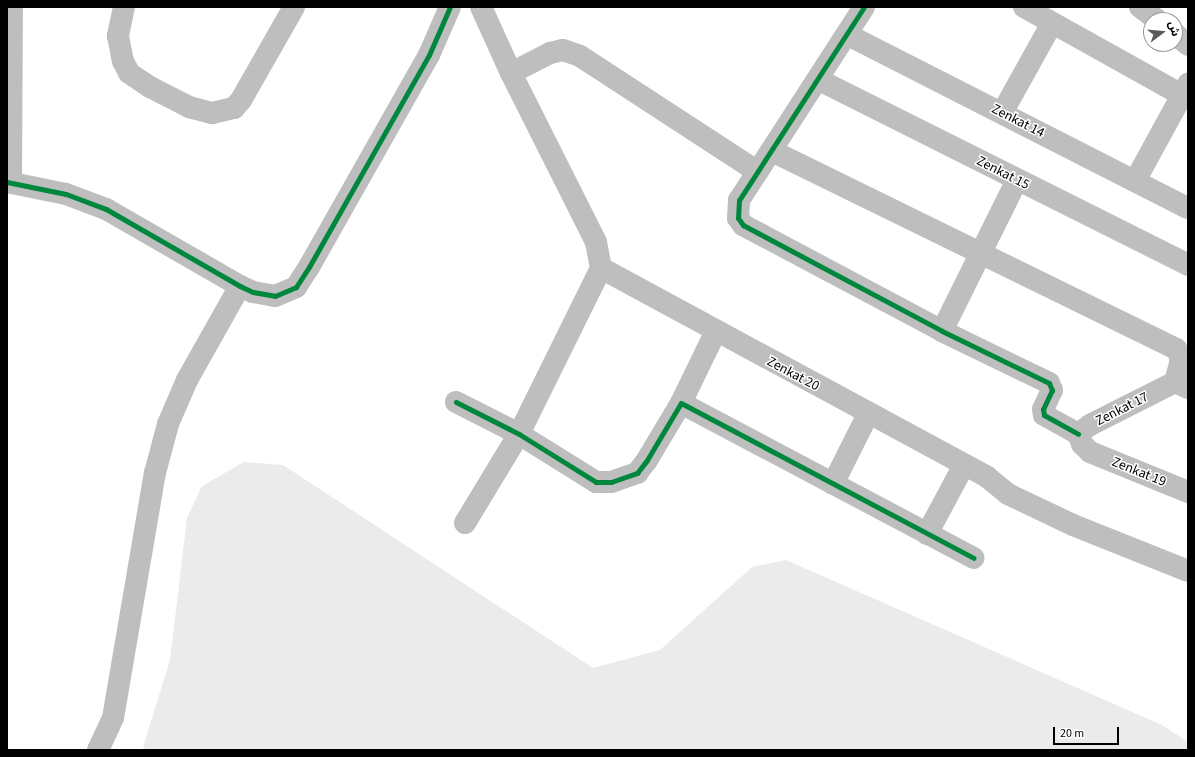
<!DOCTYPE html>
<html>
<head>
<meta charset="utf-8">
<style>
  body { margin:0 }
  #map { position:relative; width:1195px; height:757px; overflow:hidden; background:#fff; font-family:"Source Sans 3","Noto Sans Arabic",sans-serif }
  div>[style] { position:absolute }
  .green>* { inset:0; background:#ebebeb }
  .street>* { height:22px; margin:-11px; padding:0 11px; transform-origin:11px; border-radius:11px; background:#bebebe }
  .cycleway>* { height:5px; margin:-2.5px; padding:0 2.5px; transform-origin:2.5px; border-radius:2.5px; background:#00873e }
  span { translate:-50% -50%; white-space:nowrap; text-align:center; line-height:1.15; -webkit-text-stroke:3px #fff; paint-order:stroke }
  .street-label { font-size:14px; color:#000 }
  .frame { position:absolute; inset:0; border:8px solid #000; pointer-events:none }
  .north { position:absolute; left:1143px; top:12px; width:40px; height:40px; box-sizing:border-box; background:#fff; border:1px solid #999; border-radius:50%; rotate:74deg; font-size:11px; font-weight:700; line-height:16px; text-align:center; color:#000 }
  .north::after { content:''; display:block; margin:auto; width:14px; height:18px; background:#595959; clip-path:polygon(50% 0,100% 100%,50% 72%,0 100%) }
  .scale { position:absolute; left:1053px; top:727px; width:66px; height:18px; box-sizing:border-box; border:2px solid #000; border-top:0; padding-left:5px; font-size:12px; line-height:14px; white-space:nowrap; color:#000; -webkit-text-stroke:3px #fff; paint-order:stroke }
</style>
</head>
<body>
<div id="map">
  <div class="green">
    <div style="clip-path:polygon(244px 462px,283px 465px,593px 668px,660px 650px,752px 567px,786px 560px,1162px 725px,1188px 742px,1188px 750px,147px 750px,143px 747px,170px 660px,187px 518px,202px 486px)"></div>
  </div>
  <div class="street">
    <div style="left:124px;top:7px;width:30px;rotate:102deg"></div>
    <div style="left:118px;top:36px;width:25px;rotate:79deg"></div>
    <div style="left:123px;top:61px;width:13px;rotate:63deg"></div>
    <div style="left:129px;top:73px;width:25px;rotate:34deg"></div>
    <div style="left:150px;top:87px;width:44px;rotate:27.1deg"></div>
    <div style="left:189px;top:107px;width:24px;rotate:15deg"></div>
    <div style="left:212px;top:113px;width:23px;rotate:-13deg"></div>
    <div style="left:234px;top:108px;width:11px;rotate:-49deg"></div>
    <div style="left:241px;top:100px;width:107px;rotate:-60.3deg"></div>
    <div style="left:864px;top:7px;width:230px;rotate:122.9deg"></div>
    <div style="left:739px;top:200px;width:18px;rotate:93deg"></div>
    <div style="left:738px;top:218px;width:9px;rotate:54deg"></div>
    <div style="left:743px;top:225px;width:17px;rotate:28deg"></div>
    <div style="left:758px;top:233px;width:208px;rotate:28deg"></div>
    <div style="left:942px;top:331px;width:119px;rotate:25.9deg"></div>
    <div style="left:1049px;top:383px;width:8px;rotate:67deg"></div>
    <div style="left:1052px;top:390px;width:21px;rotate:115deg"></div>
    <div style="left:1043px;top:409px;width:6px;rotate:81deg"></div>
    <div style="left:1044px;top:415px;width:39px;rotate:29deg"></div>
    <div style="left:1024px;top:7px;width:181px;rotate:29.1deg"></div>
    <div style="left:1140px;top:7px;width:21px;rotate:37deg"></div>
    <div style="left:1175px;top:34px;width:17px;rotate:40deg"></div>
    <div style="left:848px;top:35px;width:381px;rotate:27deg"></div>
    <div style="left:511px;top:73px;width:44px;rotate:-27.1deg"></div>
    <div style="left:550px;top:53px;width:13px;rotate:-13deg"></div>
    <div style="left:563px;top:50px;width:18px;rotate:19deg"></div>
    <div style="left:580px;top:56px;width:212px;rotate:33.1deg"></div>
    <div style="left:819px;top:80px;width:413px;rotate:26.6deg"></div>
    <div style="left:1002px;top:113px;width:103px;rotate:-60.9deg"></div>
    <div style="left:772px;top:151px;width:450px;rotate:26.1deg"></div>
    <div style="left:1176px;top:349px;width:7px;rotate:56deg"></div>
    <div style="left:1180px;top:355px;width:9px;rotate:90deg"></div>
    <div style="left:1180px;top:364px;width:19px;rotate:106deg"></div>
    <div style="left:1135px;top:181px;width:111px;rotate:-61.3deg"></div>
    <div style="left:7px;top:182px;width:60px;rotate:11.5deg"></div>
    <div style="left:66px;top:194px;width:43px;rotate:20.6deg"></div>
    <div style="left:106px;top:209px;width:155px;rotate:29.9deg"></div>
    <div style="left:240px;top:286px;width:14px;rotate:25deg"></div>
    <div style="left:253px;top:292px;width:22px;rotate:10deg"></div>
    <div style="left:275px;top:296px;width:23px;rotate:-23deg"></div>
    <div style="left:296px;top:287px;width:24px;rotate:-57deg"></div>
    <div style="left:309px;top:267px;width:244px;rotate:-60.5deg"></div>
    <div style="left:429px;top:55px;width:52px;rotate:-66.4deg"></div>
    <div style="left:11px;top:183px;width:176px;rotate:-89.7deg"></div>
    <div style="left:601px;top:268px;width:439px;rotate:28.4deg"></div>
    <div style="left:987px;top:477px;width:27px;rotate:39deg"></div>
    <div style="left:1008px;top:494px;width:72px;rotate:25.5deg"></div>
    <div style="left:1073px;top:525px;width:124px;rotate:21.8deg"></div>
    <div style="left:942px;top:331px;width:169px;rotate:-63.6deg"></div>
    <div style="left:1188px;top:388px;width:14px;rotate:-155deg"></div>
    <div style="left:1175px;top:382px;width:95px;rotate:153.2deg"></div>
    <div style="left:1090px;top:425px;width:15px;rotate:143deg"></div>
    <div style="left:1078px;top:434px;width:11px;rotate:68deg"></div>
    <div style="left:1082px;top:444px;width:11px;rotate:45deg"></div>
    <div style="left:1090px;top:452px;width:106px;rotate:22.2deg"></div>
    <div style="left:456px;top:402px;width:71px;rotate:26.9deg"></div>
    <div style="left:519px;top:434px;width:91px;rotate:31.9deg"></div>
    <div style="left:596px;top:482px;width:15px"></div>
    <div style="left:611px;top:482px;width:28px;rotate:-19deg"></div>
    <div style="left:637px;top:473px;width:16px;rotate:-52deg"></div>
    <div style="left:647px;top:460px;width:66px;rotate:-59.2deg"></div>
    <div style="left:681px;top:403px;width:331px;rotate:27.9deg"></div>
    <div style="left:681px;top:403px;width:80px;rotate:-64.1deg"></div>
    <div style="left:833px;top:484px;width:78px;rotate:-63.4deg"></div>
    <div style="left:465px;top:523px;width:104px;rotate:-58.8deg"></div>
    <div style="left:519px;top:434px;width:185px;rotate:-63.7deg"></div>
    <div style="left:601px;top:268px;width:26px;rotate:-101deg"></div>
    <div style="left:596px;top:242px;width:189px;rotate:-116.7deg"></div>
    <div style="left:511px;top:73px;width:72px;rotate:-114.4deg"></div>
    <div style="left:927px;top:534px;width:78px;rotate:-61.8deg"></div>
    <div style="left:98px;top:750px;width:35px;rotate:-65deg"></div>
    <div style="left:113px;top:718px;width:249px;rotate:-80.3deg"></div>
    <div style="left:155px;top:473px;width:51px;rotate:-75.1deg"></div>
    <div style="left:168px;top:424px;width:48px;rotate:-66.6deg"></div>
    <div style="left:187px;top:380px;width:108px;rotate:-60.6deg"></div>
  </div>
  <div class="cycleway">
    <div style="left:864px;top:7px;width:230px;rotate:122.9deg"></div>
    <div style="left:739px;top:200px;width:18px;rotate:93deg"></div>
    <div style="left:738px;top:218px;width:9px;rotate:54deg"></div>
    <div style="left:743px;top:225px;width:17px;rotate:28deg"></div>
    <div style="left:758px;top:233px;width:208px;rotate:28deg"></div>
    <div style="left:942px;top:331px;width:119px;rotate:25.9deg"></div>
    <div style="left:1049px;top:383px;width:8px;rotate:67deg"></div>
    <div style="left:1052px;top:390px;width:21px;rotate:115deg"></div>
    <div style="left:1043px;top:409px;width:6px;rotate:81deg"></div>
    <div style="left:1044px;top:415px;width:39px;rotate:29deg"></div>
    <div style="left:7px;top:182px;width:60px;rotate:11.5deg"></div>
    <div style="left:66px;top:194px;width:43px;rotate:20.6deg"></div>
    <div style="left:106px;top:209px;width:155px;rotate:29.9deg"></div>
    <div style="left:240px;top:286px;width:14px;rotate:25deg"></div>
    <div style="left:253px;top:292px;width:22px;rotate:10deg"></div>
    <div style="left:275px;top:296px;width:23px;rotate:-23deg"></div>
    <div style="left:296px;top:287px;width:24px;rotate:-57deg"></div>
    <div style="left:309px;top:267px;width:244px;rotate:-60.5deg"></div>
    <div style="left:429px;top:55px;width:52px;rotate:-66.4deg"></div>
    <div style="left:456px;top:402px;width:71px;rotate:26.9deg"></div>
    <div style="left:519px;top:434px;width:91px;rotate:31.9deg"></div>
    <div style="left:596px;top:482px;width:15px"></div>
    <div style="left:611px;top:482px;width:28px;rotate:-19deg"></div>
    <div style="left:637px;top:473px;width:16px;rotate:-52deg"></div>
    <div style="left:647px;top:460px;width:66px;rotate:-59.2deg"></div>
    <div style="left:681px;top:403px;width:331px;rotate:27.9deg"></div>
  </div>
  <div class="street-label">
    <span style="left:1018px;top:121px;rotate:27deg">Zenkat 14</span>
    <span style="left:1003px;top:173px;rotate:27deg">Zenkat 15</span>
    <span style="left:793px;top:374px;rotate:28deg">Zenkat 20</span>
    <span style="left:1122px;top:409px;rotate:-27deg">Zenkat 17</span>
    <span style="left:1139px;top:472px;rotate:22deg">Zenkat 19</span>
  </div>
  <div class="frame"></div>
  <div class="north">ش</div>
  <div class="scale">20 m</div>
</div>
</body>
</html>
